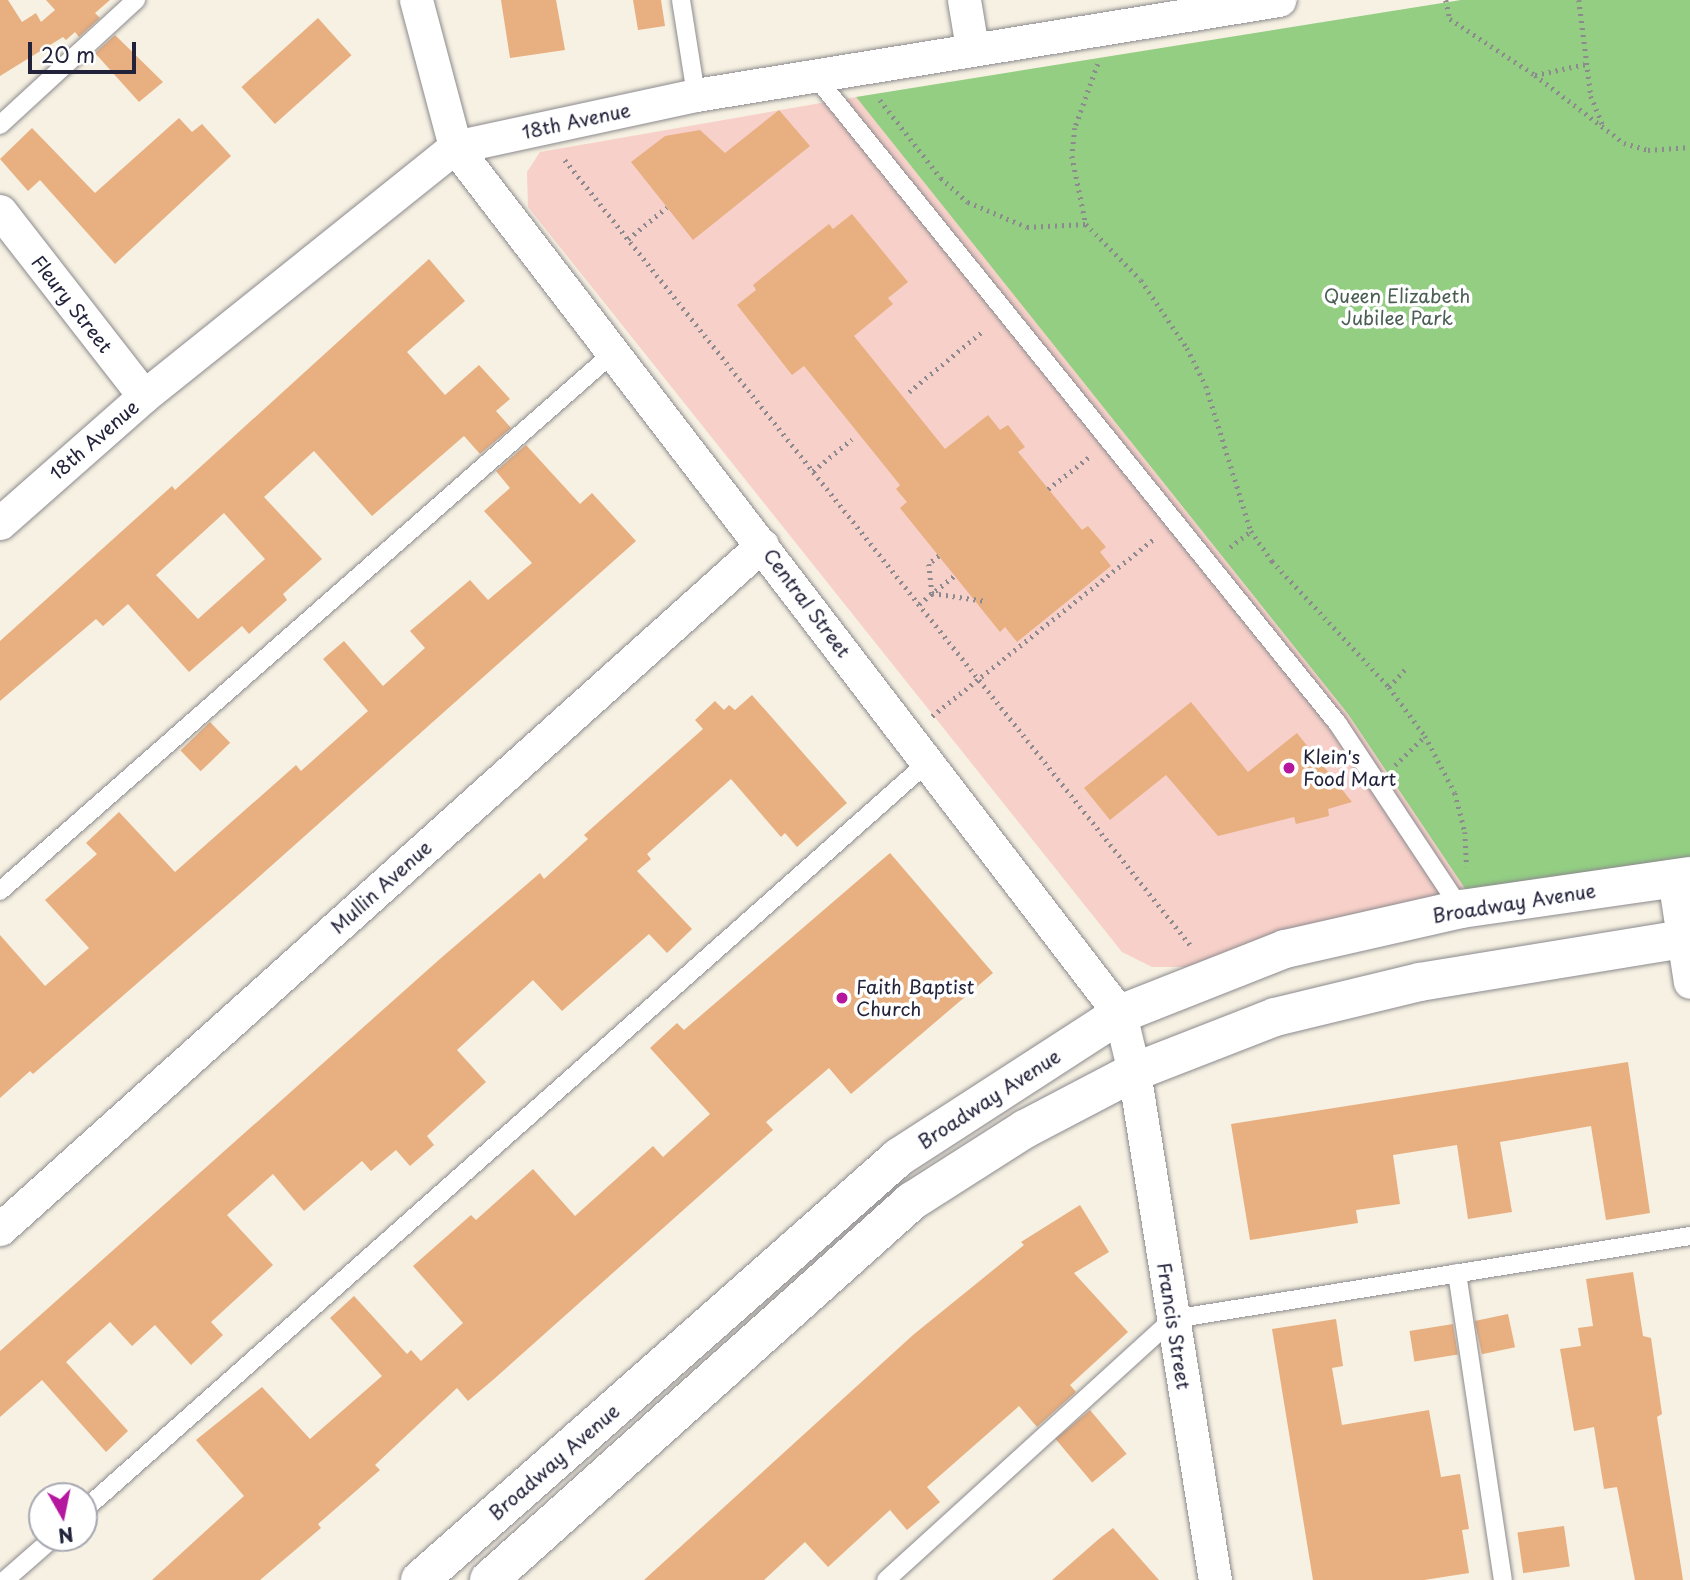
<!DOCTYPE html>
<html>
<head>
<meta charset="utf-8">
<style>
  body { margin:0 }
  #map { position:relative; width:1690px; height:1580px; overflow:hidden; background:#f6f1e2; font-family:"Playpen Sans",sans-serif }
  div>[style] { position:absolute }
  .built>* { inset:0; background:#f7d0c9 }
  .green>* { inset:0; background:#93ce83 }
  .building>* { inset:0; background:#e8af80; transform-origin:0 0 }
  .path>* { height:4.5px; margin-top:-2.25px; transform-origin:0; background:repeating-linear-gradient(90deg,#8c8a8e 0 2px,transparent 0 7px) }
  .roads { filter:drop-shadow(0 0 2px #8c8a8e) drop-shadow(0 0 2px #8c8a8e) }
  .service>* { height:18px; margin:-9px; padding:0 9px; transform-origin:9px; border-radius:9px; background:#fff }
  .minor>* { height:33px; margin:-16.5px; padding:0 16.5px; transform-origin:16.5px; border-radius:16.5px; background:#fff }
  .tertiary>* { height:38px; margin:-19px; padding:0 19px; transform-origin:19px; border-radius:19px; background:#fff }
  .dots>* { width:19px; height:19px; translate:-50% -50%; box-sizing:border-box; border:4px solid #fff; border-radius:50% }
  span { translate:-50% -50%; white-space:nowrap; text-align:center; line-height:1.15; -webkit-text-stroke:7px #fff; paint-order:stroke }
  .street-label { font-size:19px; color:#22223b }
  .park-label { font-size:19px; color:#4a5e54 }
  .poi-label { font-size:19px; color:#22223b }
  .left { translate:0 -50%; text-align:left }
  .north { position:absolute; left:28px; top:1482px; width:70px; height:70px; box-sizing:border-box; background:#fff; border:2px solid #a7a7b1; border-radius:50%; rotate:171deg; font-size:19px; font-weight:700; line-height:28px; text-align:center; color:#22223b }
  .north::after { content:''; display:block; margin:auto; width:24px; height:32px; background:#b5179e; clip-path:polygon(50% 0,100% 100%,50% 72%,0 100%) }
  .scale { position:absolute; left:28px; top:42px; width:108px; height:32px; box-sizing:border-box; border:4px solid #22223b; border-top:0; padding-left:9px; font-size:21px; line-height:24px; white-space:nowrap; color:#22223b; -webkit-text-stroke:5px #fff; paint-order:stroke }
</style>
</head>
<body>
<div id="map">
  <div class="built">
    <div style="clip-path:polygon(856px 97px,1348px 714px,1466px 890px,1186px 967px,1152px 967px,1122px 952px,528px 207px,527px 172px,540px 152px)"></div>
  </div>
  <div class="green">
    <div style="clip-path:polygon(1461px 0,1690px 0,1690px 857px,1466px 890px,1348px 714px,856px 97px)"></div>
  </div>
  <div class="building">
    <div style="clip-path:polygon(0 0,8px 0,22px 22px,36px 13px,41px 22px,55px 10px,46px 0,110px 0,95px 13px,100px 18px,79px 37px,75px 32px,66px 40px,63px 37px,0 76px)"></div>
    <div style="clip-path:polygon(501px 0,556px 0,565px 50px,510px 58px)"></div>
    <div style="clip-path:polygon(633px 0,661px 0,665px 26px,638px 30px)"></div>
    <div style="left:318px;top:18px;width:50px;height:103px;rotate:48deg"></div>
    <div style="clip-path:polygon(115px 35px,163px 82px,139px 102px,95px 53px)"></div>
    <div style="clip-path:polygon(779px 110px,810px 146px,693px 240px,631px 162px,665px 136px,700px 130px,725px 153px)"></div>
    <div style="clip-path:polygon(179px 118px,192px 132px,202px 124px,231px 156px,115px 264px,40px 180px,28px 191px,0 159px,32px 128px,95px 193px)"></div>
    <div style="clip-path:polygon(852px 214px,908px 282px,888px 298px,893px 304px,854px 336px,945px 449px,988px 415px,1000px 430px,1008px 425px,1025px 447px,1018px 452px,1082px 530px,1088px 526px,1106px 547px,1100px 552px,1111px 566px,1017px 642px,1005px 627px,1000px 632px,900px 508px,907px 502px,896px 489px,900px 485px,804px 366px,792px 375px,737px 305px,756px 290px,753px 285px,786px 258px,829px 224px,833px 229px)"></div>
    <div style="clip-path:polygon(evenodd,429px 259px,465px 301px,407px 352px,445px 395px,479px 365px,510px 399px,496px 411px,511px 428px,480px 454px,464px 436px,372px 516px,314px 451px,264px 497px,322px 559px,283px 594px,287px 600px,249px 634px,242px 626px,189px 672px,128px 604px,103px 626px,96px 619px,0 701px,0 641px,172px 486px,175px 490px,429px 259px,224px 513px,265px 559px,198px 619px,156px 575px,224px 513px)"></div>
    <div style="clip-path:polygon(526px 445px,580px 504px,592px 493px,636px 541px,234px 899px,33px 1074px,30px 1071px,0 1098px,0 935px,45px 986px,89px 948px,45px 900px,97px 854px,86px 843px,119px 812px,175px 872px,296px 765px,301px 771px,368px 711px,323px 659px,344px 641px,383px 686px,425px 648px,410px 631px,470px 580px,488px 600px,532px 563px,484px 511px,510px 488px,496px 471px)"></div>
    <div style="clip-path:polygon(752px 695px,847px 803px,797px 847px,785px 833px,781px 837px,731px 779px,647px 854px,651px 859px,637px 871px,692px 929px,667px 953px,649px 934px,562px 1011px,533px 980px,457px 1050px,486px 1082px,427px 1136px,434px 1145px,410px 1166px,396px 1150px,371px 1171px,362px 1161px,304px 1211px,273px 1174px,227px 1215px,273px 1265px,211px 1322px,223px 1335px,191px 1365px,155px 1325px,132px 1346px,110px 1322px,66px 1362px,128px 1431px,106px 1452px,42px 1380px,0 1417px,0 1351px,441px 958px,540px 873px,544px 879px,588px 839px,584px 835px,703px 729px,695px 720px,715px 701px,724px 710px,729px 705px,735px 710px)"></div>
    <div style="clip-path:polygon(1191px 702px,1248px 772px,1297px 733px,1352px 802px,1328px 809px,1329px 816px,1296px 824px,1294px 817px,1218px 836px,1166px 775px,1110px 820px,1084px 788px)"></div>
    <div style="left:210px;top:722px;width:29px;height:41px;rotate:46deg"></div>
    <div style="clip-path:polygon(890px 853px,993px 973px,851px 1094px,829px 1068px,766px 1122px,773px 1130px,494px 1379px,468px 1401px,457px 1388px,375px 1465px,380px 1470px,318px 1524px,321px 1528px,260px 1580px,152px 1580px,244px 1496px,196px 1440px,262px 1387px,310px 1439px,382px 1376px,330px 1318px,354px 1296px,407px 1354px,411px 1350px,421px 1361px,463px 1323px,413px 1266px,471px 1215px,476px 1220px,533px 1169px,575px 1216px,653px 1146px,663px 1157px,710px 1114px,650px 1048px,677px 1023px,684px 1030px)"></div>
    <div style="clip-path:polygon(1628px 1062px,1650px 1213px,1606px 1220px,1591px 1126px,1500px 1142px,1512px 1212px,1468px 1219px,1457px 1145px,1393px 1155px,1400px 1204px,1356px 1210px,1358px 1223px,1250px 1240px,1231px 1124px)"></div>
    <div style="clip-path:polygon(1080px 1205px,1109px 1252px,1074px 1273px,1128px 1332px,1070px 1385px,1076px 1392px,1037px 1427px,1019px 1406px,927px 1487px,940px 1502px,907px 1530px,890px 1510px,828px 1567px,805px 1542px,764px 1580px,644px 1580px,913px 1335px,1024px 1245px,1021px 1242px)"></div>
    <div style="clip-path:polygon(1633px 1272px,1643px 1336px,1651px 1338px,1662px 1414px,1657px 1417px,1683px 1580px,1635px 1580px,1617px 1487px,1604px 1489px,1594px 1427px,1574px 1431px,1560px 1349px,1581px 1346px,1578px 1328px,1593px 1326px,1586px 1279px)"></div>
    <div style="left:1508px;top:1314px;width:34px;height:34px;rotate:78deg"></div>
    <div style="clip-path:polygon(1336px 1319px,1343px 1366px,1332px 1368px,1342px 1425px,1429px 1410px,1441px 1477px,1460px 1474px,1469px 1529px,1462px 1530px,1469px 1573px,1424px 1580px,1313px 1580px,1272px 1329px)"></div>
    <div style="left:1453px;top:1324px;width:31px;height:44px;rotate:81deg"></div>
    <div style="left:1090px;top:1410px;width:57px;height:45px;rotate:50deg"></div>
    <div style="left:1564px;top:1526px;width:41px;height:47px;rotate:82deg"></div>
    <div style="clip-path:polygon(1113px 1528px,1159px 1580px,1052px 1580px,1100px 1538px)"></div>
  </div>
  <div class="path">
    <div style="left:1446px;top:0;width:19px;rotate:78deg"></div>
    <div style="left:1450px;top:19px;width:102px;rotate:33.4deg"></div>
    <div style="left:1535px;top:75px;width:112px;rotate:37.4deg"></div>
    <div style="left:1624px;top:143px;width:25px;rotate:16deg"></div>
    <div style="left:1648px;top:150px;width:42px;rotate:-4.1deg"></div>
    <div style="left:1579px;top:0;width:97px;rotate:82.9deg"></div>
    <div style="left:1591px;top:96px;width:35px;rotate:68deg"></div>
    <div style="left:1098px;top:64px;width:68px;rotate:109.8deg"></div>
    <div style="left:1075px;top:128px;width:28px;rotate:96deg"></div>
    <div style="left:1072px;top:156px;width:69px;rotate:78.4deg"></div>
    <div style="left:1086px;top:224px;width:78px;rotate:45.5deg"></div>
    <div style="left:1141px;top:280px;width:82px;rotate:55.9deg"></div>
    <div style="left:1187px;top:348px;width:42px;rotate:63.4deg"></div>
    <div style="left:1206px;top:386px;width:152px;rotate:72.8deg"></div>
    <div style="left:1251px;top:531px;width:37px;rotate:55deg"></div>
    <div style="left:1272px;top:561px;width:172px;rotate:47.1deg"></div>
    <div style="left:1389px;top:687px;width:61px;rotate:53.7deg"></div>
    <div style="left:1425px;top:736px;width:64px;rotate:62.2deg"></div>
    <div style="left:1455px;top:793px;width:40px;rotate:75.6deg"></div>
    <div style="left:1465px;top:832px;width:35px;rotate:87deg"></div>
    <div style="left:1535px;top:75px;width:52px;rotate:-12.2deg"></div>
    <div style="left:880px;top:100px;width:99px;rotate:52deg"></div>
    <div style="left:941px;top:178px;width:36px;rotate:42deg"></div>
    <div style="left:968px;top:202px;width:64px;rotate:23deg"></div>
    <div style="left:1027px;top:227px;width:59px;rotate:-2.9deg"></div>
    <div style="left:565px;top:160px;width:1006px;rotate:51.46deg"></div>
    <div style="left:628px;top:239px;width:50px;rotate:-39.4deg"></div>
    <div style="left:909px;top:392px;width:97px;rotate:-39.6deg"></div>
    <div style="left:813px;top:471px;width:50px;rotate:-39.4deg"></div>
    <div style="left:1048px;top:489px;width:52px;rotate:-38deg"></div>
    <div style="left:1230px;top:547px;width:26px;rotate:-37deg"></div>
    <div style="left:939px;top:556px;width:13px;rotate:141deg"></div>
    <div style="left:929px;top:564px;width:29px;rotate:84deg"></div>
    <div style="left:932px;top:593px;width:54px;rotate:8.6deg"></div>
    <div style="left:919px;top:604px;width:45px;rotate:-38.7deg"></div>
    <div style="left:1389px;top:687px;width:27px;rotate:-48deg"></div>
    <div style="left:932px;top:716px;width:285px;rotate:-38.6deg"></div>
    <div style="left:1395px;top:765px;width:42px;rotate:-44deg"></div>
  </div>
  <div class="roads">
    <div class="service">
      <div style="left:681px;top:0;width:96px;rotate:81deg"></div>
      <div style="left:815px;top:76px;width:833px;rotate:51.09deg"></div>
      <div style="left:1338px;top:724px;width:222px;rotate:56.4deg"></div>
      <div style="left:0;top:125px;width:185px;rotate:-42.6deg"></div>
      <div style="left:0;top:891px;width:814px;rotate:-41.27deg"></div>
      <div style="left:1457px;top:1273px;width:310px;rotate:81.5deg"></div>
      <div style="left:84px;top:1510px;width:1128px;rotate:-41.55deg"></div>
      <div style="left:5px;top:1580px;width:64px;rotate:-41.2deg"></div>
      <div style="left:886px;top:1580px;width:388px;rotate:-42.3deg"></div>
      <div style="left:1173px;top:1319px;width:524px;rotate:-9.12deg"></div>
    </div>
    <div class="minor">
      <div style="left:416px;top:0;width:152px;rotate:75.1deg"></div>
      <div style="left:455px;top:147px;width:1093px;rotate:52.51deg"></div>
      <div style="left:1120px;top:1014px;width:60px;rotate:76.4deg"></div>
      <div style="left:1134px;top:1072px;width:514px;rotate:80.94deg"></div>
      <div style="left:964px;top:0;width:49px;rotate:80.5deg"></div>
      <div style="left:0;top:211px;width:234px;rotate:52.1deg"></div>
      <div style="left:0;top:523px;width:192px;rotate:-41.4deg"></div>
      <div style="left:144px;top:396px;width:398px;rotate:-38.7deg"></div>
      <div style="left:455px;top:147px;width:247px;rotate:-12.2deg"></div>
      <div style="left:696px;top:95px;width:591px;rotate:-9.26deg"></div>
      <div style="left:1674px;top:878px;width:105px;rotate:81.3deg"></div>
      <div style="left:0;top:1229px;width:1024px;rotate:-41.91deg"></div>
    </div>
    <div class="tertiary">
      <div style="left:420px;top:1580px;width:639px;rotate:-41.45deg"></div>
      <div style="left:899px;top:1157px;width:263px;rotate:-32.9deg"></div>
      <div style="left:1120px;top:1014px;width:177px;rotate:-21.5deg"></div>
      <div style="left:1285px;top:949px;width:180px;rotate:-12.8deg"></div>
      <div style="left:1461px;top:909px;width:231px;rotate:-8.2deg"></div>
      <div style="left:489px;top:1580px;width:568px;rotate:-41.86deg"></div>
      <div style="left:912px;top:1201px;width:134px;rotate:-32.5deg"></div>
      <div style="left:1025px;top:1129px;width:123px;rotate:-27.6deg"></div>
      <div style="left:1134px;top:1072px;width:151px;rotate:-21.3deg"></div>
      <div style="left:1275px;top:1017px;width:149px;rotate:-13.6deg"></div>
      <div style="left:1420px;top:982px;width:274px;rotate:-9.3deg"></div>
    </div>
  </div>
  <div class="dots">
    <div style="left:1289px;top:768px;background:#b5179e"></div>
    <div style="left:842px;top:998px;background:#b5179e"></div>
  </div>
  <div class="street-label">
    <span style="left:576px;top:121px;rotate:-12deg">18th Avenue</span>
    <span style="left:72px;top:304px;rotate:52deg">Fleury Street</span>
    <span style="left:94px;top:440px;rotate:-41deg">18th Avenue</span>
    <span style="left:807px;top:603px;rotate:53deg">Central Street</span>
    <span style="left:381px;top:887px;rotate:-42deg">Mullin Avenue</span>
    <span style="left:1514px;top:903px;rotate:-9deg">Broadway Avenue</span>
    <span style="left:989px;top:1099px;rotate:-33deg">Broadway Avenue</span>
    <span style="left:1174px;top:1326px;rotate:81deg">Francis Street</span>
    <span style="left:554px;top:1462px;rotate:-41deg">Broadway Avenue</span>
  </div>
  <div class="park-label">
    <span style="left:1397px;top:307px">Queen Elizabeth<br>Jubilee Park</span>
  </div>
  <div class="poi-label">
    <span class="left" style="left:1303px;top:768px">Klein's<br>Food Mart</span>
    <span class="left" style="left:856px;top:998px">Faith Baptist<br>Church</span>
  </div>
  <div class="north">N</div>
  <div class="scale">20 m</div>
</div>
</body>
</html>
